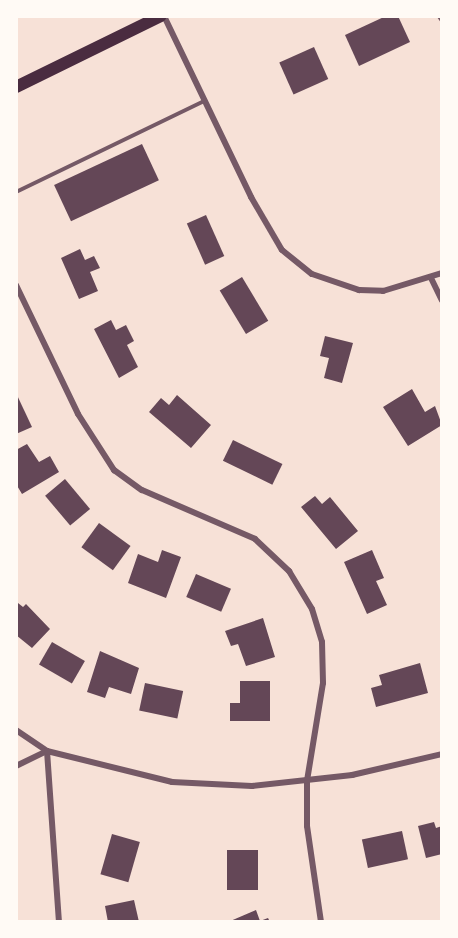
<!DOCTYPE html>
<html>
<head>
<meta charset="utf-8">
<style>
  body { margin:0 }
  #map { position:relative; width:458px; height:938px; overflow:hidden; background:#f7e1d7; font-family:"Varela Round",sans-serif }
  div>[style] { position:absolute }
  .building>* { inset:0; background:#644757; transform-origin:0 0 }
  .service>* { height:4px; margin:-2px; padding:0 2px; transform-origin:2px; border-radius:2px; background:#755966 }
  .minor>* { height:6px; margin:-3px; padding:0 3px; transform-origin:3px; border-radius:3px; background:#755966 }
  .secondary>* { height:12px; margin:-6px; padding:0 6px; transform-origin:6px; border-radius:6px; background:#4a2c40 }
  span { translate:-50% -50%; white-space:nowrap; text-align:center; line-height:1.15; -webkit-text-stroke:6px #fffaf5; paint-order:stroke }
  .frame { position:absolute; inset:0; border:18px solid #fffaf5; pointer-events:none }
</style>
</head>
<body>
<div id="map">
  <div class="building">
    <div style="clip-path:polygon(386px 16px,398px 16px,410px 42px,359px 66px,345px 35px)"></div>
    <div style="left:314px;top:47px;width:35px;height:38px;rotate:66deg"></div>
    <div style="left:142px;top:144px;width:40px;height:97px;rotate:65deg"></div>
    <div style="left:206px;top:215px;width:45px;height:21px;rotate:66deg"></div>
    <div style="clip-path:polygon(80px 249px,85px 260px,94px 256px,100px 268px,90px 272px,98px 291px,79px 299px,61px 258px)"></div>
    <div style="left:242px;top:277px;width:51px;height:26px;rotate:59deg"></div>
    <div style="clip-path:polygon(111px 320px,116px 330px,126px 325px,134px 341px,127px 345px,138px 367px,119px 378px,94px 329px)"></div>
    <div style="clip-path:polygon(325px 336px,353px 343px,342px 383px,324px 378px,329px 358px,320px 356px)"></div>
    <div style="clip-path:polygon(412px 389px,425px 412px,435px 406px,442px 425px,408px 446px,383px 407px)"></div>
    <div style="clip-path:polygon(16px 393px,32px 427px,16px 434px)"></div>
    <div style="clip-path:polygon(177px 395px,211px 425px,191px 448px,149px 412px,161px 398px,169px 405px)"></div>
    <div style="left:233px;top:440px;width:55px;height:23px;rotate:26deg"></div>
    <div style="clip-path:polygon(27px 444px,39px 462px,50px 456px,59px 472px,22px 494px,16px 484px,16px 450px)"></div>
    <div style="left:65px;top:479px;width:39px;height:26px;rotate:50deg"></div>
    <div style="clip-path:polygon(315px 496px,322px 504px,330px 497px,358px 531px,336px 549px,301px 507px)"></div>
    <div style="left:99px;top:523px;width:39px;height:30px;rotate:36deg"></div>
    <div style="clip-path:polygon(162px 550px,181px 557px,166px 598px,128px 583px,138px 554px,158px 562px)"></div>
    <div style="clip-path:polygon(372px 550px,384px 578px,376px 581px,387px 605px,367px 614px,344px 562px)"></div>
    <div style="left:196px;top:574px;width:38px;height:25px;rotate:23deg"></div>
    <div style="clip-path:polygon(18px 603px,23px 607px,26px 604px,50px 629px,32px 648px,16px 635px)"></div>
    <div style="clip-path:polygon(263px 618px,275px 657px,246px 666px,238px 644px,231px 646px,225px 631px)"></div>
    <div style="left:52px;top:642px;width:38px;height:26px;rotate:30deg"></div>
    <div style="clip-path:polygon(100px 651px,139px 668px,131px 694px,109px 687px,105px 698px,87px 692px)"></div>
    <div style="clip-path:polygon(420px 663px,428px 693px,376px 707px,371px 688px,382px 685px,379px 675px)"></div>
    <div style="clip-path:polygon(240px 681px,270px 681px,270px 721px,230px 721px,230px 703px,240px 703px)"></div>
    <div style="left:145px;top:683px;width:39px;height:28px;rotate:12deg"></div>
    <div style="clip-path:polygon(434px 822px,436px 828px,442px 826px,442px 854px,426px 858px,418px 826px)"></div>
    <div style="left:402px;top:831px;width:29px;height:41px;rotate:78deg"></div>
    <div style="left:112px;top:834px;width:29px;height:42px;rotate:16deg"></div>
    <div style="left:227px;top:850px;width:31px;height:40px"></div>
    <div style="clip-path:polygon(134px 900px,139px 922px,108px 922px,105px 906px)"></div>
    <div style="clip-path:polygon(256px 910px,260px 921px,268px 918px,270px 922px,228px 922px)"></div>
  </div>
  <div class="service">
    <div style="left:16px;top:192px;width:209px;rotate:-25.8deg"></div>
  </div>
  <div class="minor">
    <div style="left:164px;top:16px;width:201px;rotate:64.3deg"></div>
    <div style="left:251px;top:197px;width:61px;rotate:59.7deg"></div>
    <div style="left:282px;top:250px;width:38px;rotate:39deg"></div>
    <div style="left:312px;top:274px;width:50px;rotate:18.8deg"></div>
    <div style="left:359px;top:290px;width:24px;rotate:2deg"></div>
    <div style="left:383px;top:291px;width:62px;rotate:-17deg"></div>
    <div style="left:440px;top:16px;width:4px;rotate:56deg"></div>
    <div style="left:431px;top:278px;width:25px;rotate:64deg"></div>
    <div style="left:16px;top:285px;width:143px;rotate:64.3deg"></div>
    <div style="left:78px;top:414px;width:67px;rotate:57.3deg"></div>
    <div style="left:114px;top:470px;width:34px;rotate:36deg"></div>
    <div style="left:142px;top:490px;width:123px;rotate:23.4deg"></div>
    <div style="left:255px;top:539px;width:47px;rotate:43.3deg"></div>
    <div style="left:289px;top:571px;width:44px;rotate:58.8deg"></div>
    <div style="left:312px;top:609px;width:34px;rotate:73deg"></div>
    <div style="left:322px;top:642px;width:41px;rotate:88.6deg"></div>
    <div style="left:323px;top:683px;width:99px;rotate:99.3deg"></div>
    <div style="left:307px;top:781px;width:45px;rotate:90deg"></div>
    <div style="left:307px;top:826px;width:97px;rotate:81.7deg"></div>
    <div style="left:16px;top:730px;width:37px;rotate:34deg"></div>
    <div style="left:47px;top:751px;width:171px;rotate:86deg"></div>
    <div style="left:16px;top:766px;width:34px;rotate:-26deg"></div>
    <div style="left:47px;top:751px;width:129px;rotate:13.9deg"></div>
    <div style="left:172px;top:782px;width:80px;rotate:2.9deg"></div>
    <div style="left:252px;top:786px;width:101px;rotate:-6.3deg"></div>
    <div style="left:352px;top:775px;width:92px;rotate:-13.1deg"></div>
  </div>
  <div class="secondary">
    <div style="left:16px;top:87px;width:161px;rotate:-26.1deg"></div>
  </div>
  <div class="frame"></div>
</div>
</body>
</html>
